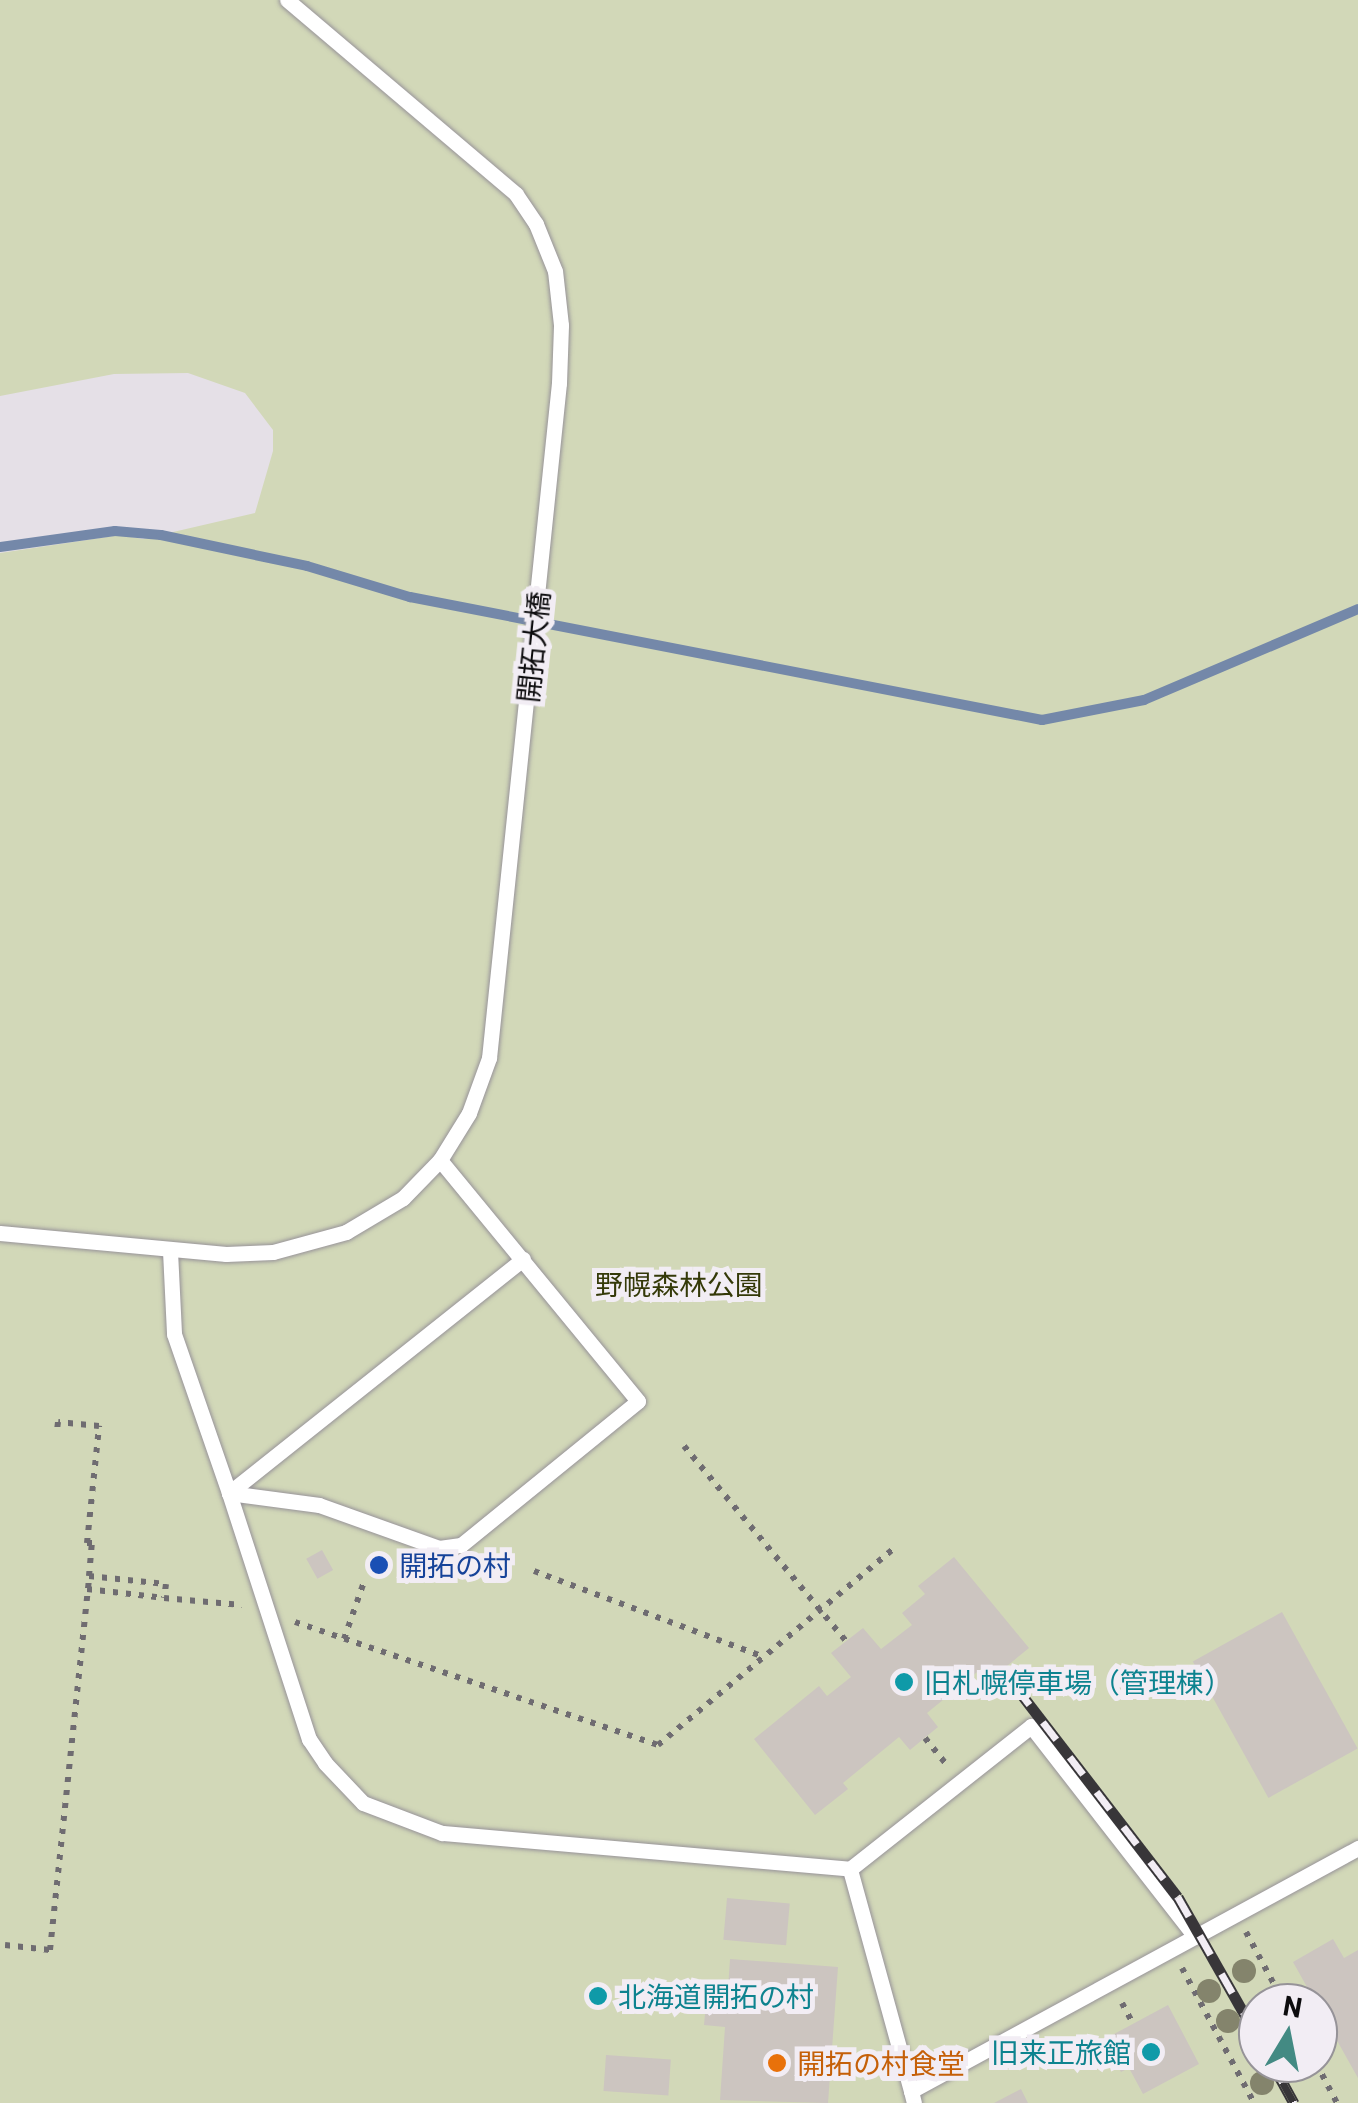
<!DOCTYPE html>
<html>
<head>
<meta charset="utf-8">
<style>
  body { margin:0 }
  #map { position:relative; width:1358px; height:2103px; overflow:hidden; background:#e5e0e7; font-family:Barlow,"Noto Sans JP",sans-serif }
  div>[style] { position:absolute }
  .green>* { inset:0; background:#d2d8b8 }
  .stream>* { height:10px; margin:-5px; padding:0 5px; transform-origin:5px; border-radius:5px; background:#7488a9 }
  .building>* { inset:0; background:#ccc5c0; transform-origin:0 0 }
  .path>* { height:6px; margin-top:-3px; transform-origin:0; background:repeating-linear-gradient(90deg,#6f6c71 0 5px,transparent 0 13px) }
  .roads { filter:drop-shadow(0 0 2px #979399) drop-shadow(0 0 2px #979399) }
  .service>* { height:15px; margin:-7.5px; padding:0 7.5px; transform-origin:7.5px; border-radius:7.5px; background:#fff }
  .rail>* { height:11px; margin-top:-5.5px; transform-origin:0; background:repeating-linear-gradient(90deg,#f2edf4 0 22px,#383639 0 44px); box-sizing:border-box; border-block:2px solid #383639 }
  .trees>* { width:24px; height:24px; margin:-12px; border-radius:50%; background:#84846c }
  .dots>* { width:28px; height:28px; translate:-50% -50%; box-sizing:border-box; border:5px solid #f2edf4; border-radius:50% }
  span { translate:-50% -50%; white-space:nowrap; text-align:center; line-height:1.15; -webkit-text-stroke:10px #f2edf4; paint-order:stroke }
  .street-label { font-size:28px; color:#0d0c0e }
  .park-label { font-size:28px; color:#343908 }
  .transit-label { font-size:28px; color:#164399 }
  .left { translate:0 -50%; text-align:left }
  .culture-label { font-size:28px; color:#0d838f }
  .right { translate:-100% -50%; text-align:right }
  .food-label { font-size:28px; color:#c56008 }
  .north { position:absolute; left:1238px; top:1983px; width:100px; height:100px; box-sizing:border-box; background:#f2edf4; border:2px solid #969398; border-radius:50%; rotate:10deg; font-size:28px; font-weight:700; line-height:40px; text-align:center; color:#0d0c0e }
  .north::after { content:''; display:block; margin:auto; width:35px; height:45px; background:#438a83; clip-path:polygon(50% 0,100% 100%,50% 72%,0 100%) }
</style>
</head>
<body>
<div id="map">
  <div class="green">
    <div style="clip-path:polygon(evenodd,0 0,1358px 0,1358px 2103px,0 2103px,0 553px,120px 535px,143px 539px,255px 513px,273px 451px,273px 430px,245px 393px,188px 373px,114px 374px,0 396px,0 0,1258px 2003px,1318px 2003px,1318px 2063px,1258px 2063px,1258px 2003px)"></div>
  </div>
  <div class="stream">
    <div style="left:0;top:547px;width:116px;rotate:-7.9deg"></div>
    <div style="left:115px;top:531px;width:46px;rotate:5deg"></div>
    <div style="left:161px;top:535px;width:149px;rotate:12deg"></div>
    <div style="left:307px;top:566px;width:108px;rotate:16.8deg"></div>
    <div style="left:410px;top:597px;width:644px;rotate:11.01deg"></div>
    <div style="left:1042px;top:720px;width:104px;rotate:-11.1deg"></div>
    <div style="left:1144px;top:700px;width:233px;rotate:-23deg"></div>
  </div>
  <div class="building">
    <div style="left:322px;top:1550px;width:23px;height:18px;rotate:61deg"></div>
    <div style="clip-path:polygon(954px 1557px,1029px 1648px,991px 1679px,982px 1668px,927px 1713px,938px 1727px,910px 1750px,899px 1737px,843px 1783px,848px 1789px,815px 1815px,754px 1739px,819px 1686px,827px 1696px,851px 1677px,831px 1653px,863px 1628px,881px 1649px,912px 1625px,902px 1613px,925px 1594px,918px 1586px)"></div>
    <div style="left:1282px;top:1612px;width:156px;height:102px;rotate:61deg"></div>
    <div style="left:727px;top:1898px;width:63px;height:42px;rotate:5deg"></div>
    <div style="clip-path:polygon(1333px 1939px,1344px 1958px,1358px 1950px,1358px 2078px,1293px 1962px)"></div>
    <div style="clip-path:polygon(730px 1959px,838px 1967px,828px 2103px,720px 2100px,725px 2027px,704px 2025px,706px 2003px,727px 2004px)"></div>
    <div style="clip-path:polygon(1168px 2005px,1199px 2064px,1143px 2094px,1129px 2068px,1121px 2072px,1103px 2040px)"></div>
    <div style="left:606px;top:2055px;width:65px;height:36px;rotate:4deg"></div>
    <div style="clip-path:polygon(1021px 2089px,1028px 2103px,994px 2103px)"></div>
  </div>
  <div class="path">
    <div style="left:684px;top:1446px;width:254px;rotate:50.3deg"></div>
    <div style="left:534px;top:1571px;width:246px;rotate:20.5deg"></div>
    <div style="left:89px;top:1576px;width:77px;rotate:5.9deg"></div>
    <div style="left:166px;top:1584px;width:14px;rotate:98deg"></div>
    <div style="left:164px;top:1598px;width:78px;rotate:5.1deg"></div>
    <div style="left:87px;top:1589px;width:78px;rotate:6.7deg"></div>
    <div style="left:295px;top:1622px;width:383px;rotate:18.7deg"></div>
    <div style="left:658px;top:1745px;width:311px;rotate:-39.8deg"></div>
    <div style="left:344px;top:1639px;width:64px;rotate:-70.7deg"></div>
    <div style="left:925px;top:1738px;width:33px;rotate:51deg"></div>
    <div style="left:1246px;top:1932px;width:81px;rotate:61.8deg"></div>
    <div style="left:5px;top:1945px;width:45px;rotate:6.3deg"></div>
    <div style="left:50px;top:1950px;width:376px;rotate:-84deg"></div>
    <div style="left:89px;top:1576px;width:33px;rotate:-85deg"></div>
    <div style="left:92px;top:1543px;width:5px;rotate:180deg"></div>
    <div style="left:87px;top:1543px;width:118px;rotate:-84.1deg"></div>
    <div style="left:99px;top:1426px;width:41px;rotate:-174.4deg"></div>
    <div style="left:58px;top:1422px;width:8px;rotate:97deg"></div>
    <div style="left:1182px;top:1968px;width:153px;rotate:61.9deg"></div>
    <div style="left:1122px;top:2003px;width:24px;rotate:62deg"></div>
    <div style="left:1316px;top:2063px;width:45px;rotate:62.3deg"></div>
  </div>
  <div class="roads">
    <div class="service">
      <div style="left:0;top:1233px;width:227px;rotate:5.3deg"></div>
      <div style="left:226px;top:1254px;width:47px;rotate:-2.4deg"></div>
      <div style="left:273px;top:1252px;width:76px;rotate:-15.3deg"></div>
      <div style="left:346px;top:1232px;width:66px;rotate:-30.8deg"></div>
      <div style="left:403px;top:1198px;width:53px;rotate:-45.8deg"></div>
      <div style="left:440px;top:1160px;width:55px;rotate:-58.3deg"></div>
      <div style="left:469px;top:1113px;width:59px;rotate:-70deg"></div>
      <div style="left:489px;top:1058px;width:679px;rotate:-84.08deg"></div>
      <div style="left:559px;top:383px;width:58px;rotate:-88deg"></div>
      <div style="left:561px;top:325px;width:54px;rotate:-96.3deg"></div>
      <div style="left:555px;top:271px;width:51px;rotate:-112deg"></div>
      <div style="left:536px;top:224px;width:36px;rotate:-124deg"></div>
      <div style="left:516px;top:194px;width:300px;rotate:-139.7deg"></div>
      <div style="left:170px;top:1251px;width:83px;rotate:87.2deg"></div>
      <div style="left:174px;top:1334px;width:168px;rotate:70.9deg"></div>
      <div style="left:229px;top:1493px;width:91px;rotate:7.6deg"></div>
      <div style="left:319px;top:1505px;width:127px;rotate:19.7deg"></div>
      <div style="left:439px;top:1548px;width:22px;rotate:-8deg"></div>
      <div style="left:461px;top:1545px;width:228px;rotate:-39.1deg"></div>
      <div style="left:638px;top:1401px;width:312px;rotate:-129.4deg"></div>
      <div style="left:523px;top:1259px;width:376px;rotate:141.5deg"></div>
      <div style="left:229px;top:1493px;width:259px;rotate:72deg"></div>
      <div style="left:309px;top:1739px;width:29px;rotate:56deg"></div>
      <div style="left:325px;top:1763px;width:55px;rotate:46.5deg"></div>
      <div style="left:363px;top:1803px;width:85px;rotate:20.8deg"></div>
      <div style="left:442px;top:1833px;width:410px;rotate:5deg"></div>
      <div style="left:911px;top:2091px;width:230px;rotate:-105.4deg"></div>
      <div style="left:850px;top:1869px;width:231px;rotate:-38.3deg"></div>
      <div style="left:1031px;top:1726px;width:267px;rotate:52.1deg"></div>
      <div style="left:914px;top:2103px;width:12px;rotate:-104deg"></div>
      <div style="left:911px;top:2091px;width:509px;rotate:-28.53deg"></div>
    </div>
  </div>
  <div class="rail">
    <div style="left:1016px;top:1687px;width:265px;rotate:52.4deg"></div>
    <div style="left:1178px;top:1897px;width:162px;rotate:60.4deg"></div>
    <div style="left:1272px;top:2063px;width:46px;rotate:61.2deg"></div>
  </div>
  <div class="trees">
    <div style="left:1244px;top:1971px"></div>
    <div style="left:1209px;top:1991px"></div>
    <div style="left:1228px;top:2021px"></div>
    <div style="left:1262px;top:2083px"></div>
  </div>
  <div class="dots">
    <div style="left:379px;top:1565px;background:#1a4fb4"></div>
    <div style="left:904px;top:1682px;background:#0f9aa8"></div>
    <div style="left:598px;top:1996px;background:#0f9aa8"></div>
    <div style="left:1151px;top:2052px;background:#0f9aa8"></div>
    <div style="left:777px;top:2063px;background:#e8710a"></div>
  </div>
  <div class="street-label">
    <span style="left:533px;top:647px;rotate:-84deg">開拓大橋</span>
  </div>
  <div class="park-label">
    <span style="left:679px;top:1284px">野幌森林公園</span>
  </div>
  <div class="transit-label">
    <span class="left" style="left:399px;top:1565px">開拓の村</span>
  </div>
  <div class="culture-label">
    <span class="left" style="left:924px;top:1682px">旧札幌停車場（管理棟）</span>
    <span class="left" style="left:618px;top:1996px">北海道開拓の村</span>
    <span class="right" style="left:1131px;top:2052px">旧来正旅館</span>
  </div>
  <div class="food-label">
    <span class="left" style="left:797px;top:2063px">開拓の村食堂</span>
  </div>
  <div class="north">N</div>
</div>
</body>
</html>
